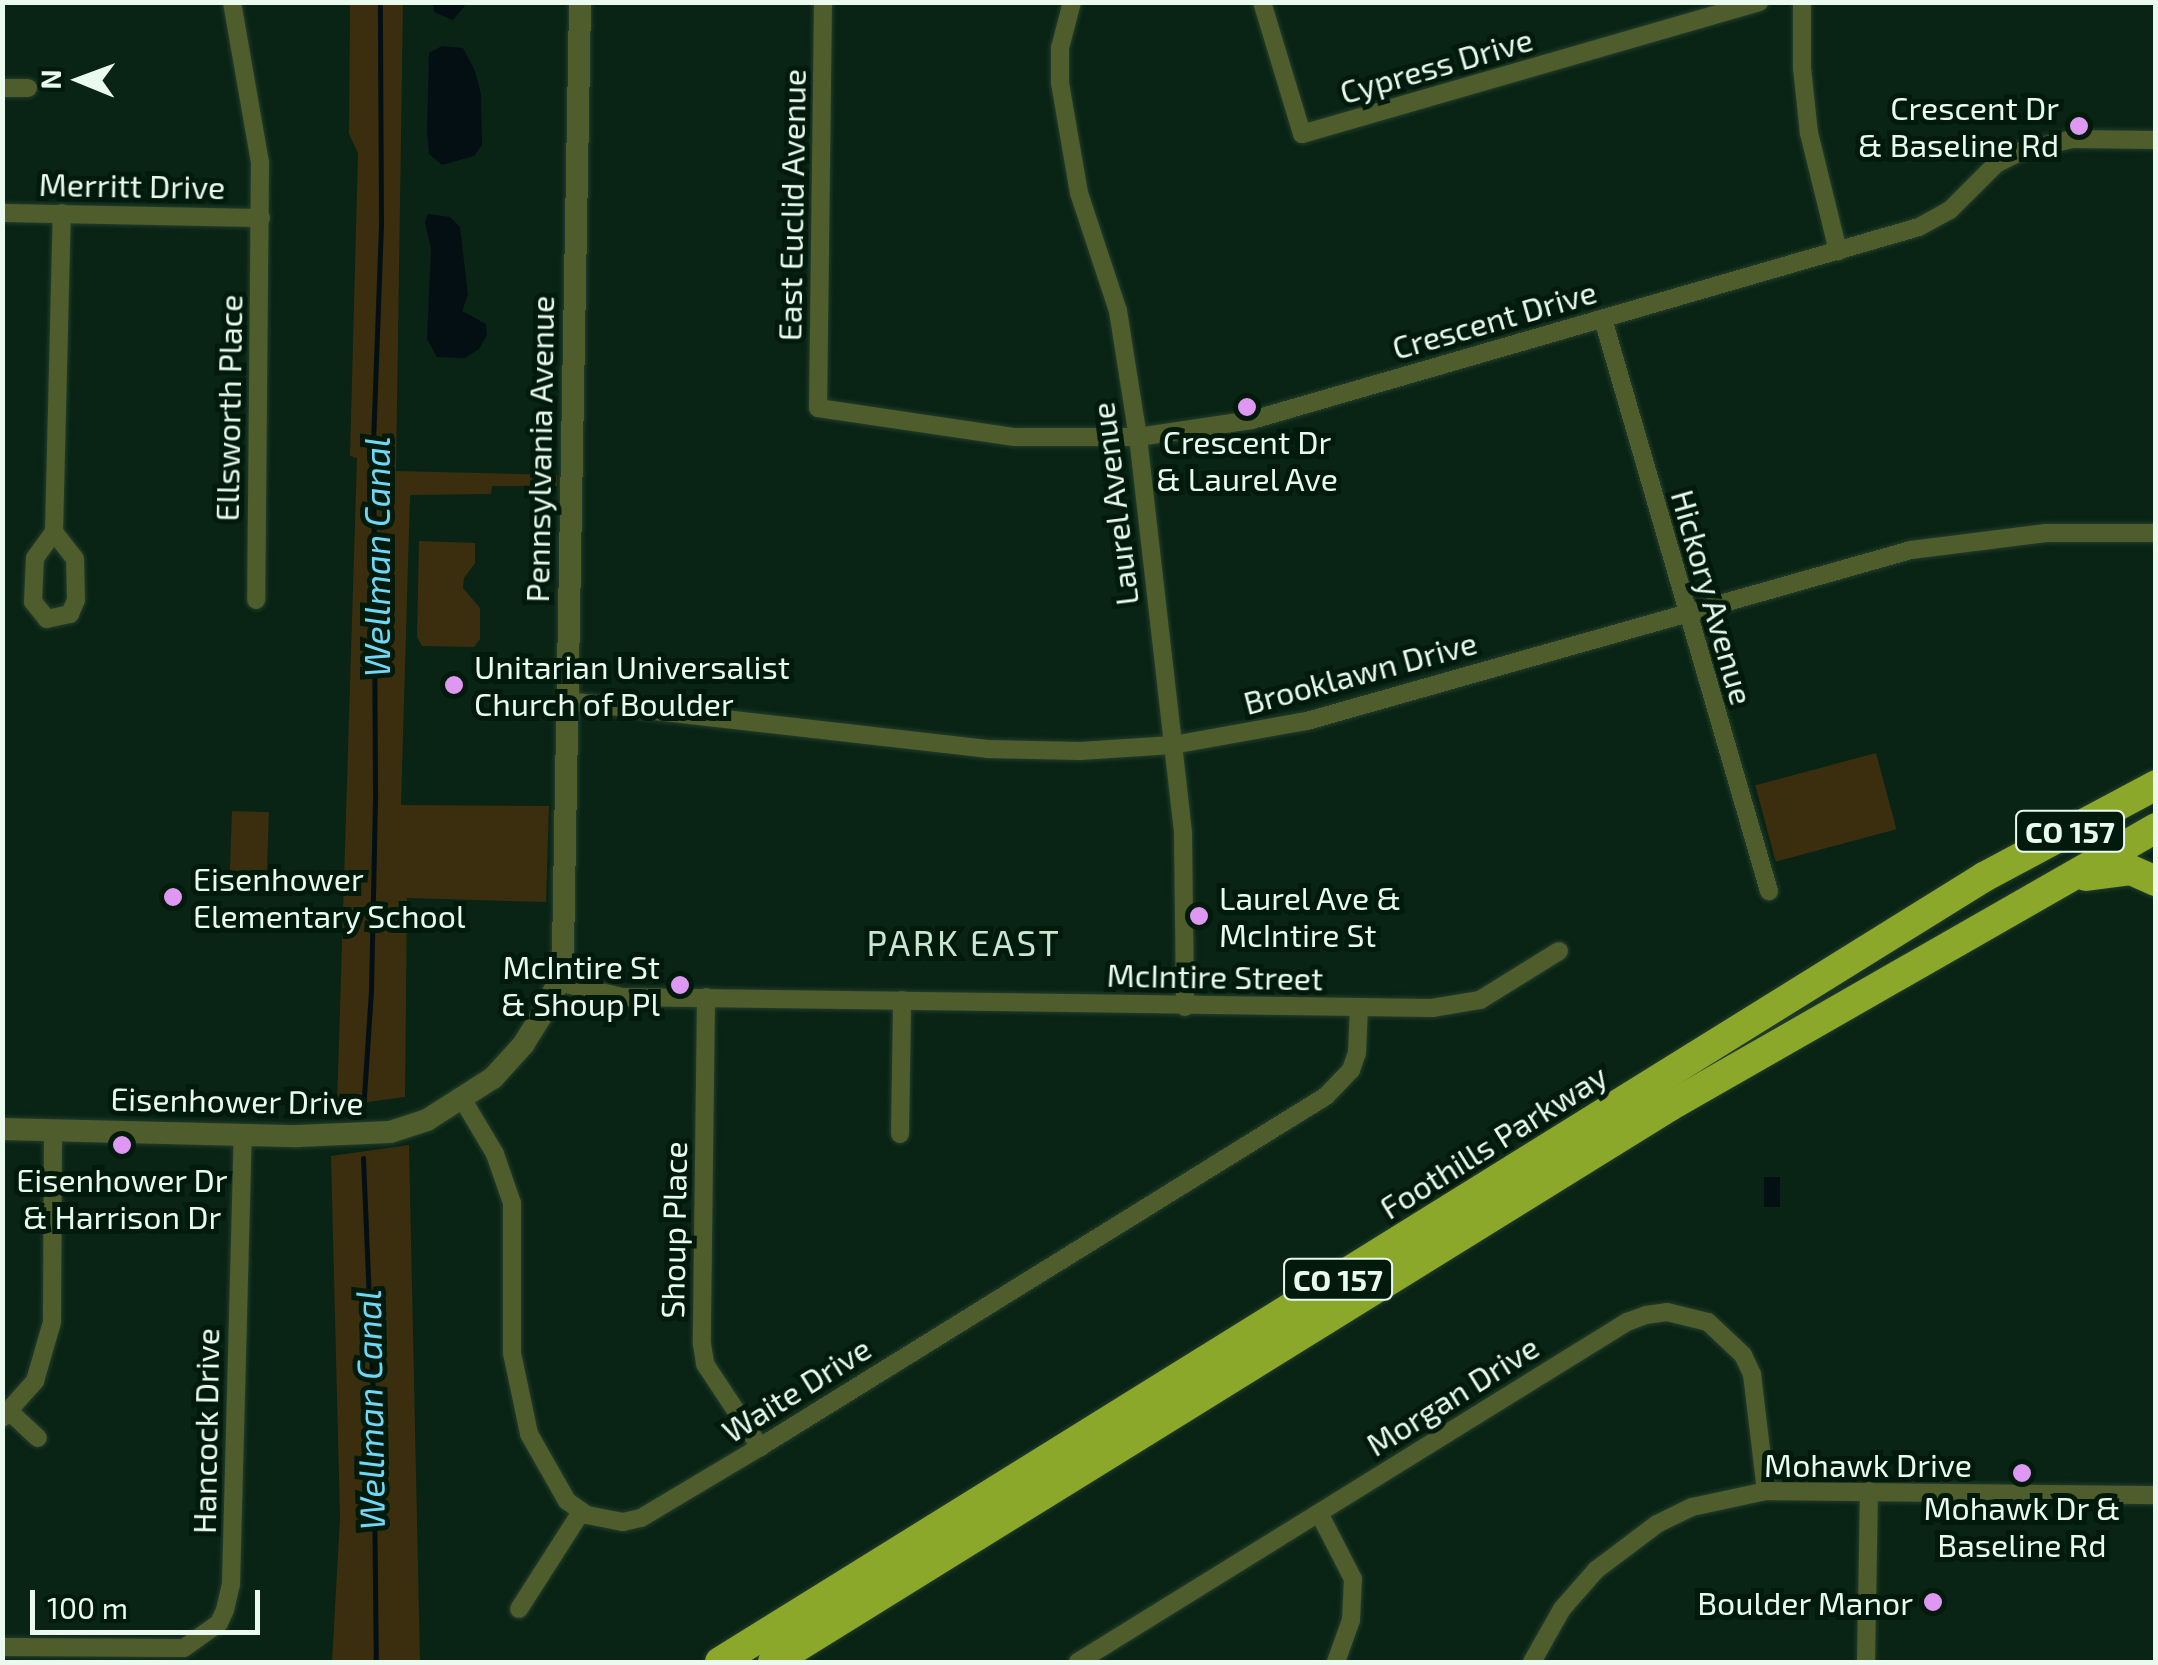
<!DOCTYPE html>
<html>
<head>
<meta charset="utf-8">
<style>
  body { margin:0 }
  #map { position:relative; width:2158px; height:1665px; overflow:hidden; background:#092414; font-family:"Exo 2",sans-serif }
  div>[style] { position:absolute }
  .green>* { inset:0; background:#3a2e0e; transform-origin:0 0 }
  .water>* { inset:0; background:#040f13; transform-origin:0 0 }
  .stream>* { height:5px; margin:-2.5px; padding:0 2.5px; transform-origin:2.5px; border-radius:2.5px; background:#040f13 }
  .roads { filter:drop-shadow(0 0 2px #243e2e) drop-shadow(0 0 2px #243e2e) }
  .minor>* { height:18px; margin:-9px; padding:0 9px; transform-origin:9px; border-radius:9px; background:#4f5d2c }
  .tertiary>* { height:22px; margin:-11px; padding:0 11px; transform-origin:11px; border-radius:11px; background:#4f5d2c }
  .trunk>* { height:30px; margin:-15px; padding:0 15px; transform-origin:15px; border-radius:15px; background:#8ba82b }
  .dots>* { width:28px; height:28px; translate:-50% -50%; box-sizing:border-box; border:5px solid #011a0b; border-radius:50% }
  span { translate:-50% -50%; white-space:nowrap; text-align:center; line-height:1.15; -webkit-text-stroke:10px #011a0b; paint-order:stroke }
  .shield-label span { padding:2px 8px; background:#011a0b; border:2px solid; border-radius:8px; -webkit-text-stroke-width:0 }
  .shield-label { font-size:30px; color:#eafaee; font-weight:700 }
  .street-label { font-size:32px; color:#eafaee }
  .poi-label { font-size:32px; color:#eafaee }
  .right { translate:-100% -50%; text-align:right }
  .left { translate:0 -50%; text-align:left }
  .water-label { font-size:35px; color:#70d8f7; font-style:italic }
  .neighbourhood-label { font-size:35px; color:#c8e7d1; letter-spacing:2.5px }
  .frame { position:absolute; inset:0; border:5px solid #eafaee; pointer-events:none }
  .north { position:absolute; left:30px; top:30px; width:100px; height:100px; -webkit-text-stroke:8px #011a0b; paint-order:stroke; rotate:271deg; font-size:28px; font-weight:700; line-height:40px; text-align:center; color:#eafaee }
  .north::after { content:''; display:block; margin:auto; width:35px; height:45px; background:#eafaee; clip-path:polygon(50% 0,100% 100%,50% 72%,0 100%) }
  .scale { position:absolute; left:30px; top:1590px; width:230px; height:45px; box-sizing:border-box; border:5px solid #eafaee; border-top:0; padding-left:12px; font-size:30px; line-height:35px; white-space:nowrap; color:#eafaee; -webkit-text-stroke:8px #011a0b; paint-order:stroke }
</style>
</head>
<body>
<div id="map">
  <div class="green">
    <div style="clip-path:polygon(350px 3px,403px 3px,396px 471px,557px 475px,557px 486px,492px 486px,491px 494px,410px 495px,401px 805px,549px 806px,546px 902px,407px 898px,405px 1097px,337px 1106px,357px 458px,350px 456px,358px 153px,349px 134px)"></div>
    <div style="clip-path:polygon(419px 541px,475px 543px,475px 563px,464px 578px,463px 588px,480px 608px,480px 639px,474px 647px,422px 646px,417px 637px)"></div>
    <div style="left:1876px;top:753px;width:79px;height:125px;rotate:75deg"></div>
    <div style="left:232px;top:811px;width:37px;height:75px;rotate:2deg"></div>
    <div style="clip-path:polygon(409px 1145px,420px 1662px,332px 1662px,340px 1518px,331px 1156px)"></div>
  </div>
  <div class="water">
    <div style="clip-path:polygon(433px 3px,433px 2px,467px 3px,453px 20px,434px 12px)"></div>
    <div style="clip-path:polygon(442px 46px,463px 48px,475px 71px,481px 94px,482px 145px,474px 156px,442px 165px,429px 154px,427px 132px,429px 53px)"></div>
    <div style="clip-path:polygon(428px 214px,450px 217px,460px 227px,468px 295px,462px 311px,486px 324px,487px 335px,479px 349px,465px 358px,437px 357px,427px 339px,431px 249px,425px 222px)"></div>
    <div style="left:1764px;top:1177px;width:16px;height:30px"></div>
  </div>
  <div class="stream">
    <div style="left:363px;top:1111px;width:120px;rotate:-86.2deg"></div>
    <div style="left:371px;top:991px;width:198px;rotate:-88.8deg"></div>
    <div style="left:375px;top:793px;width:350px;rotate:-90.3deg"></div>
    <div style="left:373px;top:443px;width:220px;rotate:-87.9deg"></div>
    <div style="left:381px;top:223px;width:221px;rotate:-90.3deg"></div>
    <div style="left:363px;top:1158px;width:234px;rotate:87.6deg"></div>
    <div style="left:373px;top:1392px;width:270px;rotate:89.4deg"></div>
  </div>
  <div class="roads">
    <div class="minor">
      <div style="left:232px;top:2px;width:162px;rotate:80.1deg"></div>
      <div style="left:260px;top:162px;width:438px;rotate:90.5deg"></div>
      <div style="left:823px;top:2px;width:406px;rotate:90.7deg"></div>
      <div style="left:818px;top:408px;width:199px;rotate:8.4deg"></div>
      <div style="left:1015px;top:437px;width:123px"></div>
      <div style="left:1138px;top:437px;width:115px;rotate:-8.5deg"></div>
      <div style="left:1252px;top:420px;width:694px;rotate:-16.14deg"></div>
      <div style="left:1919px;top:227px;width:35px;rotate:-29deg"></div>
      <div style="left:1950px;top:210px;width:65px;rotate:-45deg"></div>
      <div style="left:1996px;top:164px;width:30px;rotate:-27deg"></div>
      <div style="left:2023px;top:150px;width:51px;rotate:-12.4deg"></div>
      <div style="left:2073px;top:139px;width:83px;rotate:0.7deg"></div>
      <div style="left:1072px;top:2px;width:48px;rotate:104.6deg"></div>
      <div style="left:1060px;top:48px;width:35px;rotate:90deg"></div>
      <div style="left:1060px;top:83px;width:112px;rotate:80.2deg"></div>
      <div style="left:1079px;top:193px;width:124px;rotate:71.7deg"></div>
      <div style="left:1118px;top:311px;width:128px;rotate:81deg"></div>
      <div style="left:1138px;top:437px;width:400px;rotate:83.5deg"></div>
      <div style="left:1183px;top:834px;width:173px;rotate:89.3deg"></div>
      <div style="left:1262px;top:2px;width:138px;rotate:73.1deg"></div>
      <div style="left:1302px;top:134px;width:476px;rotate:-16.1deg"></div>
      <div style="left:1802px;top:2px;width:66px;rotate:90deg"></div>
      <div style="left:1802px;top:68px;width:65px;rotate:83.9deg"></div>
      <div style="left:1809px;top:133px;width:122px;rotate:76.2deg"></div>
      <div style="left:2px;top:88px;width:26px"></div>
      <div style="left:2px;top:213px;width:259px;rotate:1.1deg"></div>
      <div style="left:1603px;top:319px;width:596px;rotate:73.82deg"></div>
      <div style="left:54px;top:532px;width:34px;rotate:52deg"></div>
      <div style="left:75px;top:559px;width:41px;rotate:88.6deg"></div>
      <div style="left:76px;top:600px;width:15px;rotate:113deg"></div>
      <div style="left:70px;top:614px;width:24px;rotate:168deg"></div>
      <div style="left:47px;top:619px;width:22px;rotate:-129deg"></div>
      <div style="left:33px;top:602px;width:44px;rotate:-87.4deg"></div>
      <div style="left:35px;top:558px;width:32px;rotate:-54deg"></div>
      <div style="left:54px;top:532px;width:319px;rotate:-88.6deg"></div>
      <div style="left:567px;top:701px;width:423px;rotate:6.5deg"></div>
      <div style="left:987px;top:749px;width:93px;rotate:1.2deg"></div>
      <div style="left:1080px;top:751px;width:93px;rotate:-3.7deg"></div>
      <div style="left:1173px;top:745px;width:136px;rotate:-10.2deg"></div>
      <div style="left:1307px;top:721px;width:628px;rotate:-15.81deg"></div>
      <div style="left:1911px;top:550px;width:136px;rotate:-7.2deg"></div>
      <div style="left:2046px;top:533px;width:110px"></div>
      <div style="left:558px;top:982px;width:66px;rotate:13.2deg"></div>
      <div style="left:622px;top:997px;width:810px;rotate:0.78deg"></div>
      <div style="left:1432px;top:1008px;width:49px;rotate:-9.5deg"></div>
      <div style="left:1480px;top:1000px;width:93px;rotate:-31.8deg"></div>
      <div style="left:706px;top:997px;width:347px;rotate:90.7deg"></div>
      <div style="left:702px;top:1344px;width:20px;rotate:81deg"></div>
      <div style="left:705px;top:1364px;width:100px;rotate:56.5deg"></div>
      <div style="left:463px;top:1100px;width:63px;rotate:59.3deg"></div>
      <div style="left:495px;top:1154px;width:52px;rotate:70.9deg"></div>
      <div style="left:512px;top:1203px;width:150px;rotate:90deg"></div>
      <div style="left:512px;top:1353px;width:83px;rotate:78.1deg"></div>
      <div style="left:529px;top:1434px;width:77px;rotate:60.4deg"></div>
      <div style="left:567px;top:1501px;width:24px;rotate:35deg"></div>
      <div style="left:587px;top:1515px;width:37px;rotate:11deg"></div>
      <div style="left:623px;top:1522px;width:18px;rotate:-13deg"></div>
      <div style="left:641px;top:1518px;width:139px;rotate:-30.8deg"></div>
      <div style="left:760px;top:1447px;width:666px;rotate:-31.8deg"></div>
      <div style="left:1326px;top:1096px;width:36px;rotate:-46deg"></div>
      <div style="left:1351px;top:1070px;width:18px;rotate:-71deg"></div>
      <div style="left:1357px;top:1053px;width:45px;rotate:-87.5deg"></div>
      <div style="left:900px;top:1134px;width:134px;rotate:-89.1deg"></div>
      <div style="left:10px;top:1412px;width:38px;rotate:43deg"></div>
      <div style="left:2px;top:1418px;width:50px;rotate:-48.3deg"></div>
      <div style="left:35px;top:1381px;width:61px;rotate:-73.9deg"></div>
      <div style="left:52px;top:1322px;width:192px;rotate:-89.7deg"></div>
      <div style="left:1319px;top:1513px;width:74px;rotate:62.7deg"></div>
      <div style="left:1353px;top:1579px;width:41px;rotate:92.8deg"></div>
      <div style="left:1351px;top:1620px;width:45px;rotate:109.7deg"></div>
      <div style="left:519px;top:1609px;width:115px;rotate:-57.4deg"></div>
      <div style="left:2px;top:1647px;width:182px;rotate:0.3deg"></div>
      <div style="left:184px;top:1648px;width:43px;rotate:-35.5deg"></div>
      <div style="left:219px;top:1623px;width:14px;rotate:-65deg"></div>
      <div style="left:225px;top:1610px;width:27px;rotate:-77deg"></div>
      <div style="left:231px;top:1584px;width:451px;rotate:-88.5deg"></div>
      <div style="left:1078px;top:1662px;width:646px;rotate:-31.77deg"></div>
      <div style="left:1627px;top:1322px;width:20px;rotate:-20deg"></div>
      <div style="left:1646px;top:1315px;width:21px;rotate:-8deg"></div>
      <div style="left:1667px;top:1312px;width:42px;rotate:13.7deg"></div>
      <div style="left:1708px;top:1322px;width:48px;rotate:43.3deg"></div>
      <div style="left:1743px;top:1355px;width:21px;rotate:65deg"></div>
      <div style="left:1752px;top:1374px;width:118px;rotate:83.2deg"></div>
      <div style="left:1532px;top:1662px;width:61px;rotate:-60.5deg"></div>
      <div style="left:1562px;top:1609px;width:52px;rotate:-48.9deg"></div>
      <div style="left:1596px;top:1570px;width:76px;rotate:-37deg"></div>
      <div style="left:1657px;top:1524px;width:39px;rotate:-26deg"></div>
      <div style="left:1692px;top:1507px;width:76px;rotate:-12.2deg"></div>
      <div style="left:1766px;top:1491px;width:390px;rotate:0.6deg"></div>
      <div style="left:1866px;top:1662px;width:171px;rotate:-89deg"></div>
    </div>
    <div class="tertiary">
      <div style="left:2px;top:1129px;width:296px;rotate:1.4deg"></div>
      <div style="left:298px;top:1136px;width:92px;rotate:-2.5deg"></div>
      <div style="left:390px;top:1132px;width:39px;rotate:-18deg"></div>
      <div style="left:427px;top:1120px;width:78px;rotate:-32.5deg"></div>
      <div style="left:493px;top:1078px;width:45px;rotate:-47.7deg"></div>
      <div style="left:523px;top:1045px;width:44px;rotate:-58.1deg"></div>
      <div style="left:546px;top:1008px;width:29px;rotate:-65deg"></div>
      <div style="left:558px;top:982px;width:32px;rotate:-81deg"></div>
      <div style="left:563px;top:950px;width:948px;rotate:-88.97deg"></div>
    </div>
    <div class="trunk">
      <div style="left:2086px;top:876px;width:45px;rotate:-7.6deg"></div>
      <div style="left:2131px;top:870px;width:27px;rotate:24deg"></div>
      <div style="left:720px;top:1662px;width:1488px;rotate:-31.84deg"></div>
      <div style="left:1984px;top:877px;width:195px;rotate:-28.1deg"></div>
      <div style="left:773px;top:1662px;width:1055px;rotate:-31.79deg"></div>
      <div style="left:1670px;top:1106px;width:560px;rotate:-29.77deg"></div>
    </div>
  </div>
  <div class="dots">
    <div style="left:2079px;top:126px;background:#de98f2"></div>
    <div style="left:1247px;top:407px;background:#de98f2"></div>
    <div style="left:454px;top:685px;background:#de98f2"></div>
    <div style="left:173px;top:897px;background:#de98f2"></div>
    <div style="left:1199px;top:916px;background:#de98f2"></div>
    <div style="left:680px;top:985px;background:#de98f2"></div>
    <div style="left:122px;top:1145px;background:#de98f2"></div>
    <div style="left:2022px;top:1473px;background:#de98f2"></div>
    <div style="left:1933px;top:1602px;background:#de98f2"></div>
  </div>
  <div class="shield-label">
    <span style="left:2070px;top:831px">CO 157</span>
    <span style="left:1338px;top:1279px">CO 157</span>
  </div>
  <div class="street-label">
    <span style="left:1436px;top:65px;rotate:-16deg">Cypress Drive</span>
    <span style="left:132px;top:185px;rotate:1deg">Merritt Drive</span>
    <span style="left:791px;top:205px;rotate:-89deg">East Euclid Avenue</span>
    <span style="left:1494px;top:319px;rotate:-16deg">Crescent Drive</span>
    <span style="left:228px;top:408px;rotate:-89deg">Ellsworth Place</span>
    <span style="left:539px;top:449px;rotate:-89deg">Pennsylvania Avenue</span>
    <span style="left:1114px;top:504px;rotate:-97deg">Laurel Avenue</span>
    <span style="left:1713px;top:597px;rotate:74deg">Hickory Avenue</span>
    <span style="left:1360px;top:672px;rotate:-15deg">Brooklawn Drive</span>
    <span style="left:1215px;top:976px;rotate:1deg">McIntire Street</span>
    <span style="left:237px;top:1100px;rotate:1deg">Eisenhower Drive</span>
    <span style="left:1493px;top:1141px;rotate:-32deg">Foothills Parkway</span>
    <span style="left:673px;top:1230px;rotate:-89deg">Shoup Place</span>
    <span style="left:796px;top:1389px;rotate:-32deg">Waite Drive</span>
    <span style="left:1452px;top:1395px;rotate:-32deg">Morgan Drive</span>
    <span style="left:205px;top:1431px;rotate:-89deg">Hancock Drive</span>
    <span style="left:1868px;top:1464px">Mohawk Drive</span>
  </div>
  <div class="poi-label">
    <span class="right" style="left:2059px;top:126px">Crescent Dr<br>&amp; Baseline Rd</span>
    <span style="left:1247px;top:460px">Crescent Dr<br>&amp; Laurel Ave</span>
    <span class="left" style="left:474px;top:685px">Unitarian Universalist<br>Church of Boulder</span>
    <span class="left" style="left:193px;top:897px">Eisenhower<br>Elementary School</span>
    <span class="left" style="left:1219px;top:916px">Laurel Ave &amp;<br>McIntire St</span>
    <span class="right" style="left:660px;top:985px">McIntire St<br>&amp; Shoup Pl</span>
    <span style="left:122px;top:1198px">Eisenhower Dr<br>&amp; Harrison Dr</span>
    <span style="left:2022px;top:1526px">Mohawk Dr &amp;<br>Baseline Rd</span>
    <span class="right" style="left:1913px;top:1602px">Boulder Manor</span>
  </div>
  <div class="water-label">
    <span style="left:376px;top:557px;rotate:-90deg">Wellman Canal</span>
    <span style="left:369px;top:1410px;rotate:-91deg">Wellman Canal</span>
  </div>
  <div class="neighbourhood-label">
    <span style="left:964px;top:942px">PARK EAST</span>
  </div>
  <div class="frame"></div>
  <div class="north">N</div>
  <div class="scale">100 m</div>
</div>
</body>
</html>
